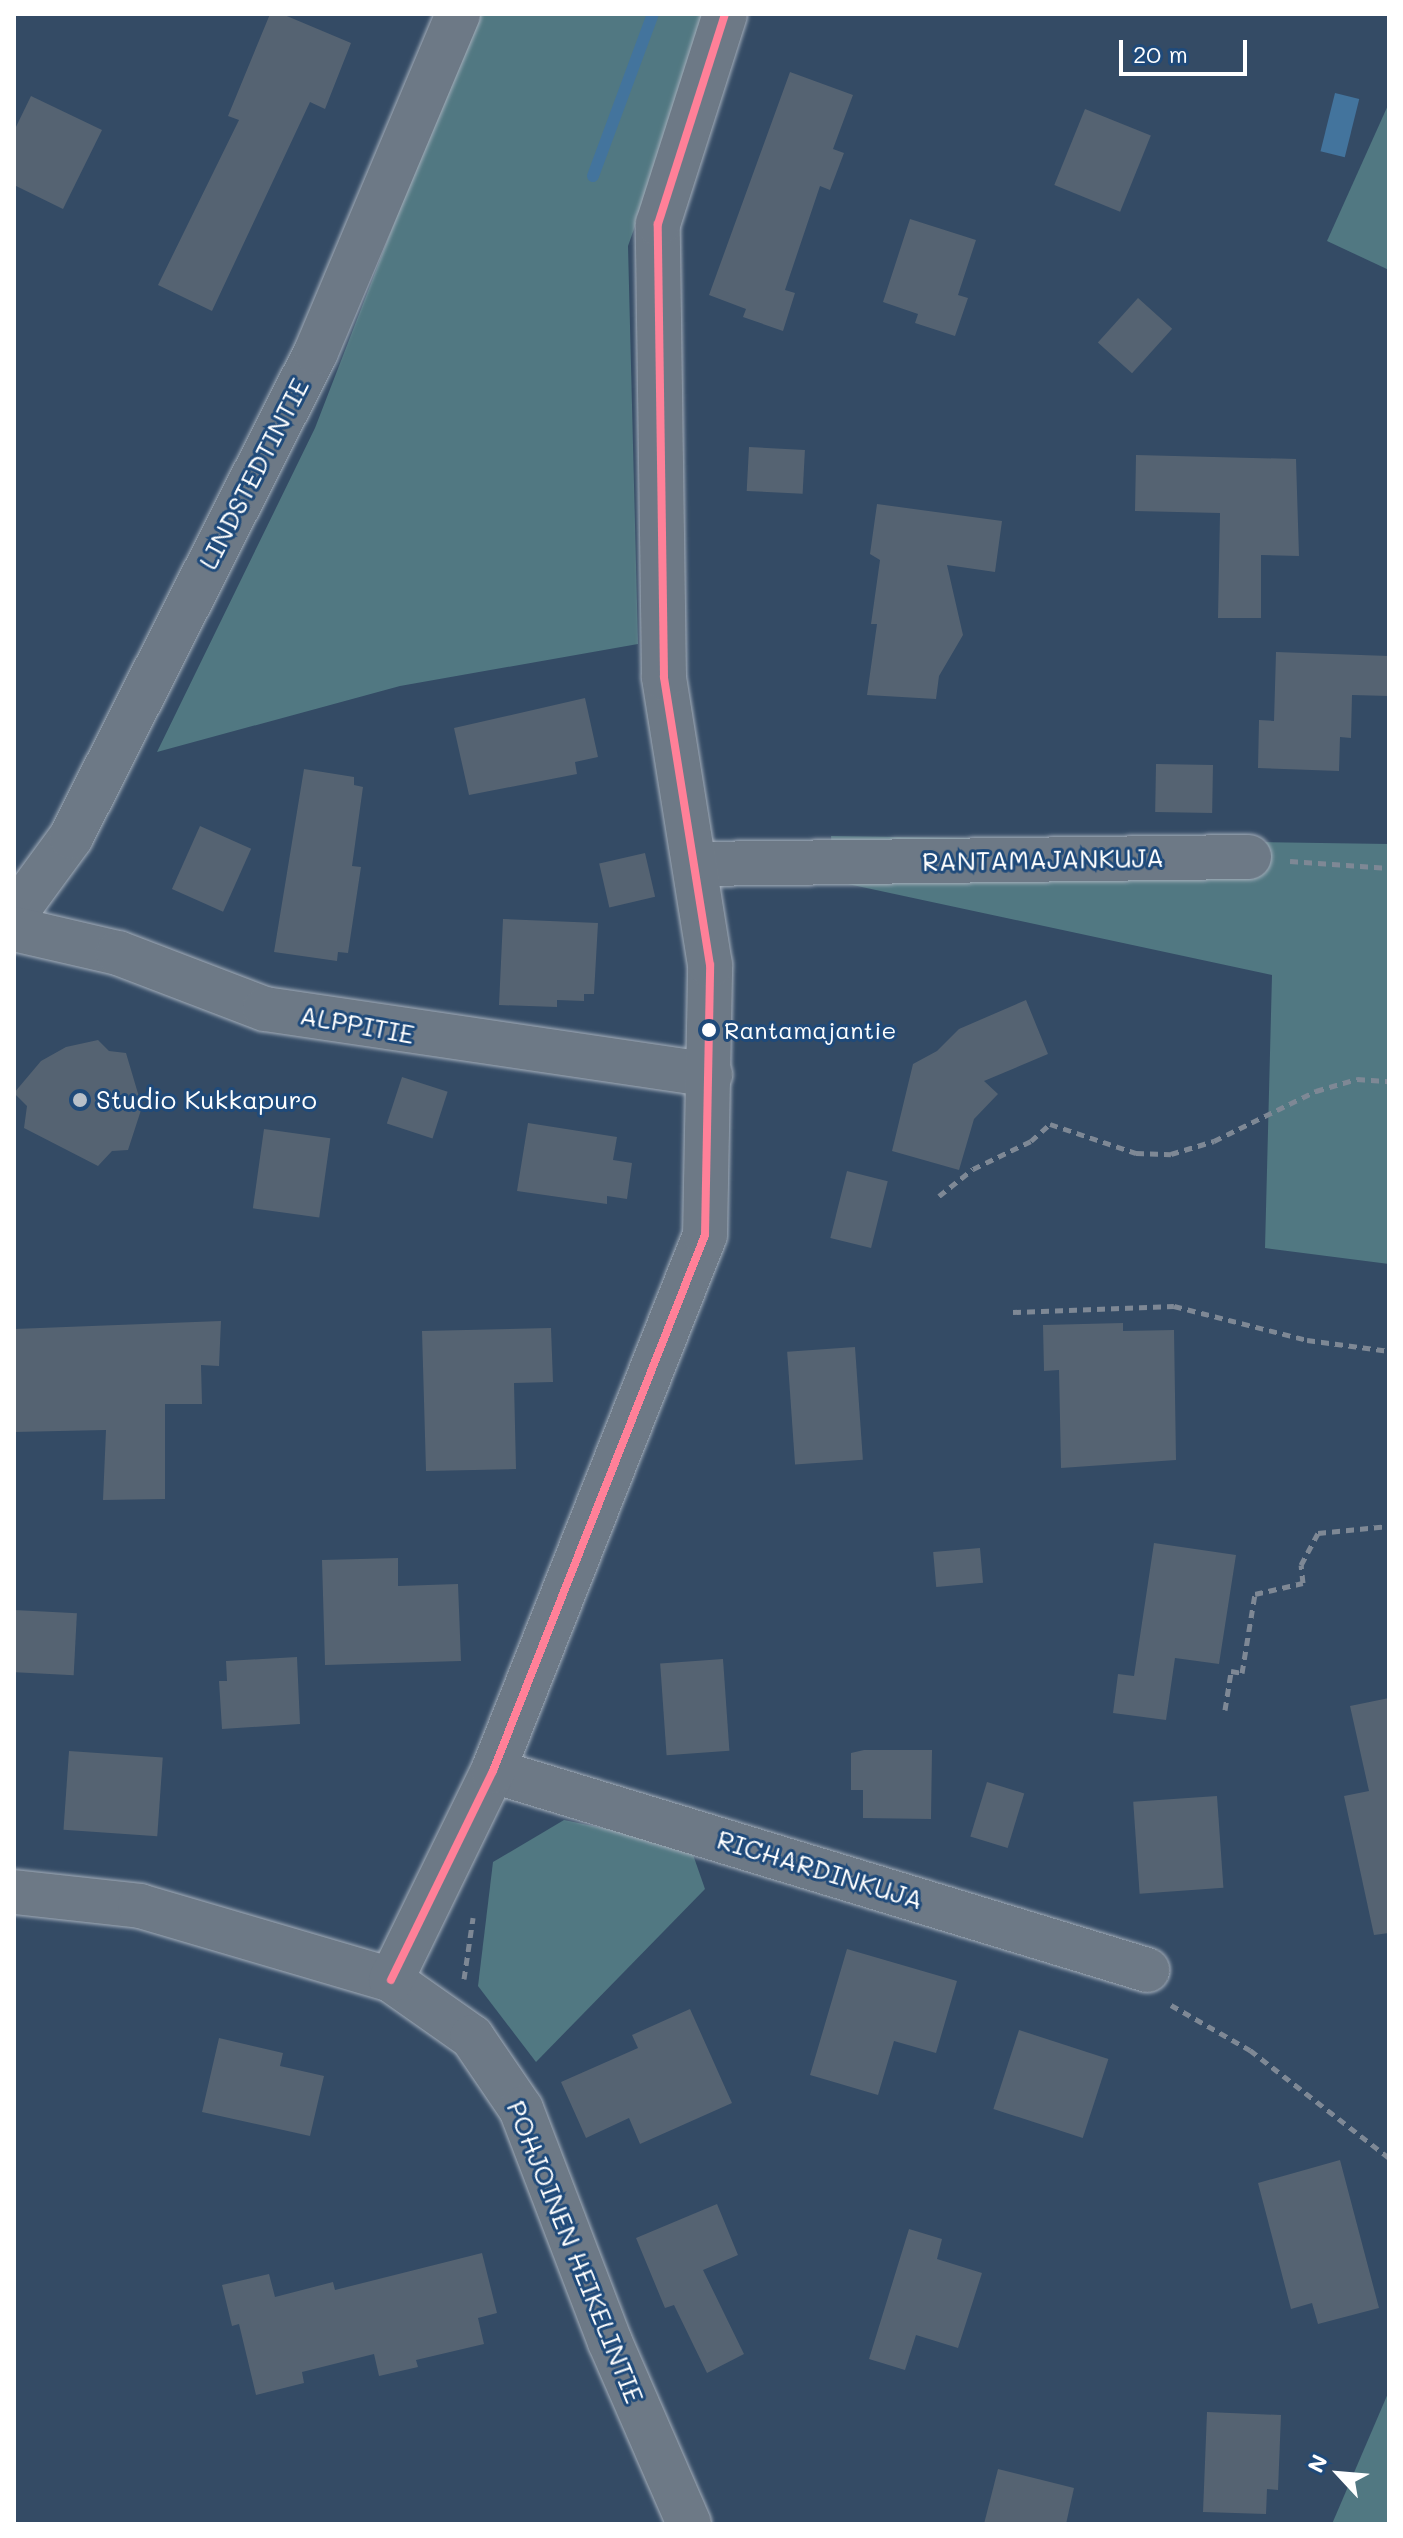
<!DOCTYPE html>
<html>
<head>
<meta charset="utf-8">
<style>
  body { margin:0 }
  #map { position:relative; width:1403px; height:2538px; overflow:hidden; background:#344b65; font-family:Mali,sans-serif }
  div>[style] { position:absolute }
  .green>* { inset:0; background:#517882 }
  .water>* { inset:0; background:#43749d; transform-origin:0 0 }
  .stream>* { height:12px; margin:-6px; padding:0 6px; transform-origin:6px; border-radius:6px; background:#43749d }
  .building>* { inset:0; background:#556372; transform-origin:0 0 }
  .path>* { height:5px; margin-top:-2.5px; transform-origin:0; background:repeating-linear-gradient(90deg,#7e8895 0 8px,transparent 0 14px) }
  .roads { filter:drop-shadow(0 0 2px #a4aeba) drop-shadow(0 0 2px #a4aeba) }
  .street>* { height:44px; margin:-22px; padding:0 22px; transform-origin:22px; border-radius:22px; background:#6d7986 }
  .bus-1>* { height:8px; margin:-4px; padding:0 4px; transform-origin:4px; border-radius:4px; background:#ff8098 }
  .dots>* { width:22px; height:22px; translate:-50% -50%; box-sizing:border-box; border:4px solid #1f4a7a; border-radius:50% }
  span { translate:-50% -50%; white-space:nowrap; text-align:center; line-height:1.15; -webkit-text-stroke:6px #1f4a7a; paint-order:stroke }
  .bus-label { font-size:24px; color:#fff }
  .left { translate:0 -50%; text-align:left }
  .street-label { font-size:26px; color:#fff }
  .poi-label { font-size:26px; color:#fff }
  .frame { position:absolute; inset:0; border:16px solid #fff; pointer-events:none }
  .north { position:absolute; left:1299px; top:2434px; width:80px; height:80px; -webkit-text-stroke:6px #1f4a7a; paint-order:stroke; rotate:296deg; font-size:22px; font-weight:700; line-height:32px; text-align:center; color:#fff }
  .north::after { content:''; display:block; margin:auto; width:28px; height:36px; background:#fff; clip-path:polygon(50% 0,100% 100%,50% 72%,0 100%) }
  .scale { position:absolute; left:1119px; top:40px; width:128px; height:36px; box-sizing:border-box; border:4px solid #fff; border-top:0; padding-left:10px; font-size:24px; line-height:28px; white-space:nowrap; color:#fff; -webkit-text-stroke:6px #1f4a7a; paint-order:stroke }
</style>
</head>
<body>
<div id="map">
  <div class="green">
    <div style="clip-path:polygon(475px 14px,710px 14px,628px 246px,638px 644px,400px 686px,157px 752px,315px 428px)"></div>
    <div style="clip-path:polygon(1389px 103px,1389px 270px,1327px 241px)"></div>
    <div style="clip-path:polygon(831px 836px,1389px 844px,1389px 1264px,1265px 1248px,1272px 975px,834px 881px)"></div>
    <div style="clip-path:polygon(564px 1820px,690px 1846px,705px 1889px,536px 2062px,478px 1986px,493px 1862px)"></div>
    <div style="clip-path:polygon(1389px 2391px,1389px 2524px,1332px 2524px)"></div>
  </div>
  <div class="water">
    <div style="left:1335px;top:93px;width:25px;height:60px;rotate:14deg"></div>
  </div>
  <div class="stream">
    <div style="left:593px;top:176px;width:173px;rotate:-69.7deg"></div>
  </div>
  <div class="building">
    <div style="clip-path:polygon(270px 14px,282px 14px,351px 43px,325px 109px,310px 102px,212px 311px,158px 285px,239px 120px,228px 116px)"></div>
    <div style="clip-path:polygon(790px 72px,853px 95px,833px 149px,844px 153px,830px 190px,820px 186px,785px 290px,795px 293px,783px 331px,743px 317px,746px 309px,709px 295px)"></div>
    <div style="clip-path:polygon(31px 96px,102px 130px,63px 209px,14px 185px,14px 131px)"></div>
    <div style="left:1085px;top:109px;width:71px;height:82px;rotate:22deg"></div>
    <div style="clip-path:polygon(910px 219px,976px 240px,958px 295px,968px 298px,955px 336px,915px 323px,918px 314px,883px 302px)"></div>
    <div style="left:1138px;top:298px;width:46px;height:60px;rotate:42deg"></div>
    <div style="left:749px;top:447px;width:56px;height:44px;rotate:3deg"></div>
    <div style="clip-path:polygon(1136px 455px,1296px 459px,1299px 556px,1261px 555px,1261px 618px,1218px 618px,1220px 513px,1135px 511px)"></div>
    <div style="clip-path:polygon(877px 504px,1002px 521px,995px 572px,947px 565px,963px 635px,939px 676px,936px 699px,867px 695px,877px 624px,871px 624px,880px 560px,870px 554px)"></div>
    <div style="clip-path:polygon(1276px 652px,1389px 656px,1389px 696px,1352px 695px,1351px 738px,1340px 737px,1339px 771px,1258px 768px,1259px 720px,1274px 721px)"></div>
    <div style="clip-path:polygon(585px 698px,598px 757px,575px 762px,577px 774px,469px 795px,454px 728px)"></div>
    <div style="left:1156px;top:764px;width:57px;height:48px;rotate:1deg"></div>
    <div style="clip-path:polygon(304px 769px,354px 777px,354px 785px,363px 787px,352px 866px,361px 867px,348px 953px,338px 952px,337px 961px,274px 952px)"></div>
    <div style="left:200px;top:826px;width:56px;height:69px;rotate:24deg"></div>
    <div style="left:645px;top:853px;width:45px;height:47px;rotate:77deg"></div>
    <div style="clip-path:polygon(503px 919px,598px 923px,594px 994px,584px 994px,584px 1001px,557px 1000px,557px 1007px,499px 1005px)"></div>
    <div style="clip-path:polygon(1026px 1000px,1048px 1054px,984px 1081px,998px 1094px,974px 1119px,959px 1170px,892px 1151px,913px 1064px,937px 1051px,959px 1029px)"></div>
    <div style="clip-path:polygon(98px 1040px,109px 1051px,126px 1053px,142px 1107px,128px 1150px,112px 1151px,98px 1166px,24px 1128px,27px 1106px,14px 1093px,41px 1061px,66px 1047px)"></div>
    <div style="left:402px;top:1077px;width:48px;height:49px;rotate:18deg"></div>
    <div style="clip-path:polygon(528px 1123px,617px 1137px,613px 1160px,632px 1163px,627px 1199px,607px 1196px,607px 1204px,517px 1191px)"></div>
    <div style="left:264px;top:1129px;width:67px;height:80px;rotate:8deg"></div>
    <div style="left:847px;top:1171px;width:42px;height:69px;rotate:14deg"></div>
    <div style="clip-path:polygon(221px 1321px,219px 1366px,201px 1365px,202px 1404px,165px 1404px,165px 1499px,103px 1500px,106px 1430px,14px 1432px,14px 1329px)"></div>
    <div style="clip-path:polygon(1123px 1323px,1123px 1331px,1174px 1330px,1176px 1460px,1061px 1468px,1059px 1370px,1044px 1371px,1043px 1325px)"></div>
    <div style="clip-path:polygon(551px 1328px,553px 1382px,514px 1383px,516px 1469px,426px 1471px,422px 1331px)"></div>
    <div style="left:855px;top:1347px;width:113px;height:68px;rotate:86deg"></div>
    <div style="clip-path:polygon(1154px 1543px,1236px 1555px,1219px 1664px,1175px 1658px,1166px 1720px,1113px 1713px,1118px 1674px,1134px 1676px)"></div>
    <div style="left:980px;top:1548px;width:35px;height:47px;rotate:85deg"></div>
    <div style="clip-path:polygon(398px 1558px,398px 1586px,458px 1584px,461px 1661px,325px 1665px,322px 1560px)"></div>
    <div style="left:14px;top:1610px;width:63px;height:62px;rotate:3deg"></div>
    <div style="clip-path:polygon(297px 1657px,300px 1724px,222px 1729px,219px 1681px,227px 1681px,226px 1661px)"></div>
    <div style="left:723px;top:1659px;width:92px;height:63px;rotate:86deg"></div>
    <div style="clip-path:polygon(1389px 1698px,1389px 1933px,1374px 1935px,1344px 1796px,1369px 1791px,1350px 1706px)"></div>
    <div style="clip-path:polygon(864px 1750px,932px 1750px,931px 1819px,863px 1818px,863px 1790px,851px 1790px,851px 1753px)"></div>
    <div style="left:69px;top:1751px;width:94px;height:79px;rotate:4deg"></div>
    <div style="left:987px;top:1782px;width:39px;height:57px;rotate:17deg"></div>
    <div style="left:1217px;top:1796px;width:92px;height:84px;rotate:86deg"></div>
    <div style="clip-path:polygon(847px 1949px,957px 1981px,936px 2053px,894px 2041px,878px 2095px,810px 2075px)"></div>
    <div style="clip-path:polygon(690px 2009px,732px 2103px,640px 2144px,629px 2118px,586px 2138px,561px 2082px,638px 2048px,632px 2035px)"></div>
    <div style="left:1019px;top:2030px;width:94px;height:83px;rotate:18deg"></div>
    <div style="clip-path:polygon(219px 2038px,283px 2053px,280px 2066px,324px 2076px,310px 2136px,202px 2112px)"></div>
    <div style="clip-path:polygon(1340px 2160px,1379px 2308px,1318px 2324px,1312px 2303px,1291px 2309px,1258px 2183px)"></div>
    <div style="clip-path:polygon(717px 2204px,738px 2255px,703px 2270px,744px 2354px,707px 2373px,674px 2305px,665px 2308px,636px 2238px)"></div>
    <div style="clip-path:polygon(909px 2229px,942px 2239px,937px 2259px,982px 2273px,958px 2348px,916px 2335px,905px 2370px,869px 2359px)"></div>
    <div style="clip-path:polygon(482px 2253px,497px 2313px,478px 2318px,484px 2344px,416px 2360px,418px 2367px,379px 2376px,374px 2354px,302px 2372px,304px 2383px,256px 2395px,239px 2324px,232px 2326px,222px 2285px,269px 2274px,275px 2297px,333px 2282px,335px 2290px)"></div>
    <div style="clip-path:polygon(1207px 2412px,1281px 2415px,1278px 2490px,1267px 2489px,1266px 2514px,1203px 2512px)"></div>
    <div style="clip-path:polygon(998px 2469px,1074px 2488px,1066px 2524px,984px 2524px)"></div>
  </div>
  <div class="path">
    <div style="left:1290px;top:861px;width:99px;rotate:4deg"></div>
    <div style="left:939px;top:1196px;width:43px;rotate:-38.5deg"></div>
    <div style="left:973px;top:1169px;width:64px;rotate:-25.8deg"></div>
    <div style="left:1031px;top:1141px;width:25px;rotate:-42deg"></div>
    <div style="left:1050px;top:1124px;width:91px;rotate:18.6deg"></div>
    <div style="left:1136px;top:1153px;width:35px;rotate:2deg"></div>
    <div style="left:1171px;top:1154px;width:45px;rotate:-16.8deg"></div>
    <div style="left:1214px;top:1141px;width:114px;rotate:-26.1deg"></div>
    <div style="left:1316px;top:1091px;width:43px;rotate:-16.3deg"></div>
    <div style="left:1357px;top:1079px;width:32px;rotate:4deg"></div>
    <div style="left:1013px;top:1312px;width:161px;rotate:-2.1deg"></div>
    <div style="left:1174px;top:1306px;width:137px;rotate:14.3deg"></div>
    <div style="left:1307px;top:1340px;width:83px;rotate:7.6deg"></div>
    <div style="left:1225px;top:1710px;width:39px;rotate:-81deg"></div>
    <div style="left:1231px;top:1671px;width:11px;rotate:10deg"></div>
    <div style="left:1242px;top:1673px;width:80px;rotate:-80.7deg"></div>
    <div style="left:1255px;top:1594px;width:49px;rotate:-12.9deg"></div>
    <div style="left:1303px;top:1583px;width:18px;rotate:-96deg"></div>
    <div style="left:1301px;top:1565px;width:36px;rotate:-62deg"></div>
    <div style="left:1318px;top:1533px;width:71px;rotate:-5.6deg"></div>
    <div style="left:464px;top:1979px;width:62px;rotate:-81.6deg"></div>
    <div style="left:1171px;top:2005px;width:91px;rotate:29.7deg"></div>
    <div style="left:1250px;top:2050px;width:176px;rotate:37.8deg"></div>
  </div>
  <div class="roads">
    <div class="street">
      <div style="left:696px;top:864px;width:553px;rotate:-0.73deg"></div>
      <div style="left:14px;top:915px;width:97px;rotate:-53.8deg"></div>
      <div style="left:71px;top:837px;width:543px;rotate:-63.2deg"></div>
      <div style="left:316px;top:352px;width:367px;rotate:-67.2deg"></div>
      <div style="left:14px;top:929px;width:107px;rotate:13deg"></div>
      <div style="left:118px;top:953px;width:157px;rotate:20.9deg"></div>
      <div style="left:265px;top:1009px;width:450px;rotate:8.4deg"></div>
      <div style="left:493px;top:1771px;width:684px;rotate:16.92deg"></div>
      <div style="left:14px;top:1892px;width:127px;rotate:6.3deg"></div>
      <div style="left:140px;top:1906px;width:262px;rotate:16.4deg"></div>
      <div style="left:391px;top:1980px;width:99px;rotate:35.1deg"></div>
      <div style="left:472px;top:2037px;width:87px;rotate:55.8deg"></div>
      <div style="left:521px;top:2109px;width:249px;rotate:69.1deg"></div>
      <div style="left:610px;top:2342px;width:198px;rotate:66.5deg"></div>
      <div style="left:391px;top:1980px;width:233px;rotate:-64deg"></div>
      <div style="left:493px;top:1771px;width:576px;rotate:-68.42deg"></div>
      <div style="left:705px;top:1235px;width:270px;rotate:-88.9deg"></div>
      <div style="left:710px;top:965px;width:292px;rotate:-99.1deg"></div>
      <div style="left:664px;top:677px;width:453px;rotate:-90.8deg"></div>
      <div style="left:658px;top:224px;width:220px;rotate:-72.3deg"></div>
    </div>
  </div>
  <div class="bus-1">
    <div style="left:391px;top:1980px;width:233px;rotate:-64deg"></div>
    <div style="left:493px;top:1771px;width:576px;rotate:-68.42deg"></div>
    <div style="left:705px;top:1235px;width:270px;rotate:-88.9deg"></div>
    <div style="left:710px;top:965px;width:292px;rotate:-99.1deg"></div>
    <div style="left:664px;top:677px;width:453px;rotate:-90.8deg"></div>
    <div style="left:658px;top:224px;width:220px;rotate:-72.3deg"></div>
  </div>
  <div class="dots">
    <div style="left:709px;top:1030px;background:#fff"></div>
    <div style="left:80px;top:1100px;background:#b8c0c9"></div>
  </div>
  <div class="bus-label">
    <span class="left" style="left:724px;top:1030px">Rantamajantie</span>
  </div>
  <div class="street-label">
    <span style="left:254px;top:474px;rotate:-63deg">LINDSTEDTINTIE</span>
    <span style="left:1043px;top:860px;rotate:-1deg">RANTAMAJANKUJA</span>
    <span style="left:357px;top:1025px;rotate:10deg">ALPPITIE</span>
    <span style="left:820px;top:1870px;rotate:17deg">RICHARDINKUJA</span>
    <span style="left:575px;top:2252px;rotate:68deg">POHJOINEN HEIKELINTIE</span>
  </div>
  <div class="poi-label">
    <span class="left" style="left:96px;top:1100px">Studio Kukkapuro</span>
  </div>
  <div class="frame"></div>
  <div class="north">N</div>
  <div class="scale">20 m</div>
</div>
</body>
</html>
